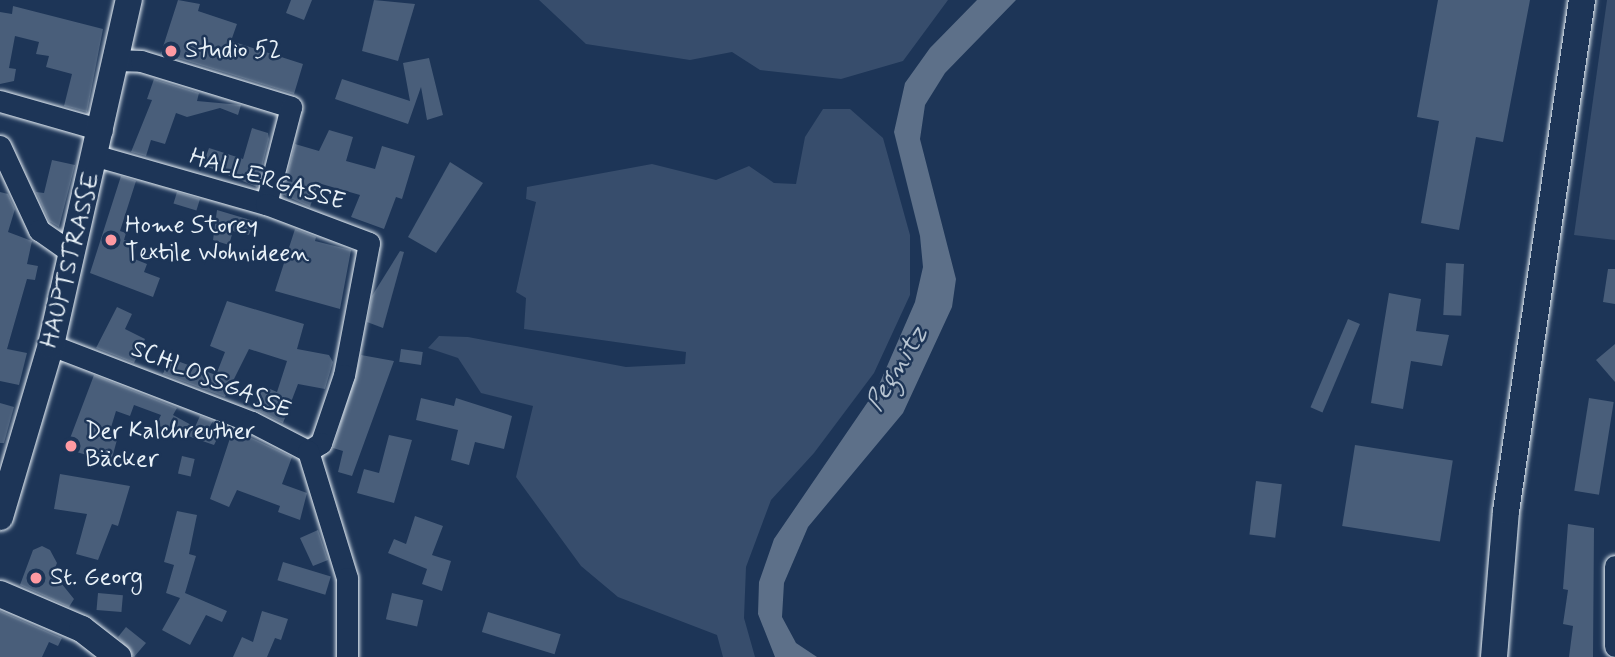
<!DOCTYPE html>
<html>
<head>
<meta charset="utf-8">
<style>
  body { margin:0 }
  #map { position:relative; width:1615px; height:657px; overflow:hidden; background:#1d3557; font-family:Mynerve,sans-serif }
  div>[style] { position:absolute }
  .green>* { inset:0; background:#374d6c }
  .water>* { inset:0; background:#5d7089 }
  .building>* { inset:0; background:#495e7a; transform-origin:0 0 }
  .roads { filter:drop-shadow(0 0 2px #e8f1f8) drop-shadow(0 0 2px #e8f1f8) }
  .minor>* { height:21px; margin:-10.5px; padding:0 10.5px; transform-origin:10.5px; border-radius:10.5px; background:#1d3557 }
  .major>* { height:26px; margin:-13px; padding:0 13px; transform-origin:13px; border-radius:13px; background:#1d3557 }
  .dots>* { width:19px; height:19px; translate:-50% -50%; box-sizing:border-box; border:4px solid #1d3557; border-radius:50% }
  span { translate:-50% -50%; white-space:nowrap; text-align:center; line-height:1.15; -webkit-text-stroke:5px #1d3557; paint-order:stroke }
  .poi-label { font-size:24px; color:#e8f1f8 }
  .left { translate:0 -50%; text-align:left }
  .street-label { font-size:24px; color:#e8f1f8 }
  .water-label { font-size:26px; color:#b7c4d1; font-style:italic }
</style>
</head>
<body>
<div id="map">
  <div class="green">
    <div style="clip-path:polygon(539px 0,948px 0,903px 61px,841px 79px,760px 70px,732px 52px,690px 60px,586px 44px)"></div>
    <div style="clip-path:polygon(1607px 0,1615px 0,1615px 240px,1574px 235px)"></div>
    <div style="clip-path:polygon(823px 109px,850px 109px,883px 138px,910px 235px,910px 295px,874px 373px,814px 453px,771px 500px,746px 567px,744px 618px,755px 657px,723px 657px,717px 635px,618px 597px,581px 566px,516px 477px,533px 406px,481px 393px,458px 358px,428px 348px,439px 336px,468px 337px,626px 367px,685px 364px,686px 352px,524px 329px,526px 298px,516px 292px,536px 202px,526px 199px,527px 187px,652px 164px,716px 180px,749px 166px,774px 183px,796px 184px,805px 137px)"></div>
  </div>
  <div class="water">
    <div style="clip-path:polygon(977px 0,1016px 0,945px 73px,925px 105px,920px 139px,956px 279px,952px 307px,903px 413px,808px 527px,784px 583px,782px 617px,796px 643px,817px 657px,775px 657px,758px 614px,759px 582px,774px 539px,878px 387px,915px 302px,923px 267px,920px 236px,894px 132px,905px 83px,930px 48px)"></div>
  </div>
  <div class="building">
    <div style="clip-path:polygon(178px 0,200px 4px,198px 11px,237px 24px,231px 41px,303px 64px,294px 94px,161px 53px)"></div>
    <div style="clip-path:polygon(291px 0,312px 0,304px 20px,286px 13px)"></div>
    <div style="clip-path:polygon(374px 0,415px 4px,398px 61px,362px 51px)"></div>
    <div style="clip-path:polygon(1438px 0,1530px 0,1503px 142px,1476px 137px,1459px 230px,1421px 223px,1439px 121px,1417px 117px)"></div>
    <div style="clip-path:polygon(13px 6px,103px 29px,87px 112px,64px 106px,72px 74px,46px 67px,49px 56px,36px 54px,39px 42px,15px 36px,9px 68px,16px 69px,14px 81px,0 84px,0 12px,12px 14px)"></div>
    <div style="clip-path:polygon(429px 58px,443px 115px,427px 120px,421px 87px,408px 124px,335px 99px,342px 79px,410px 101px,403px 63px)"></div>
    <div style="clip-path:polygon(154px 79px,199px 93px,197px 101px,241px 105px,238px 115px,220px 108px,187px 117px,176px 113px,165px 144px,151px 140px,146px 156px,131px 152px,152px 100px,147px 99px)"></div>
    <div style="clip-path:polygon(252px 128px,268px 133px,269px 139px,257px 187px,203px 165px,209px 148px,243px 159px)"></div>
    <div style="clip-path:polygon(329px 130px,353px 137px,346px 161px,375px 169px,382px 146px,415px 156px,402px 199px,396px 197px,384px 229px,351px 217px,360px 195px,318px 183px,310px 207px,282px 194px,295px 144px,319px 151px)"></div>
    <div style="clip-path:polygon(52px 160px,75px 165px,59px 227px,49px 221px,36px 192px,44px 193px)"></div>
    <div style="clip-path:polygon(450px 162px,483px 183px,436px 253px,408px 237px)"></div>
    <div style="clip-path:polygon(121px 176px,136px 181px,120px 231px,126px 233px,124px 240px,137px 244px,132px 258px,147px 264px,144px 272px,160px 278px,153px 297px,90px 273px)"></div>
    <div style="clip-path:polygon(0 192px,8px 194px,15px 209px,8px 232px,32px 241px,27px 264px,38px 266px,35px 280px,27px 279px,7px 349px,27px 353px,19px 385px,0 381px)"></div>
    <div style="left:177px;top:192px;width:24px;height:12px;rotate:17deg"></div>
    <div style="clip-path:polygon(217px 210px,254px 221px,249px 235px,233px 231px,229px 245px,213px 240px)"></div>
    <div style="clip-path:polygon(295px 229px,316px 237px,315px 241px,351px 250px,340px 309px,275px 291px)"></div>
    <div style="clip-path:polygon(400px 251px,404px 252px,383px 328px,367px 322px,372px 296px)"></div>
    <div style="left:1446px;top:263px;width:18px;height:52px;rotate:3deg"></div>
    <div style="clip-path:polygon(1608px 269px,1615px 269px,1615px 304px,1603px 302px)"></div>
    <div style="clip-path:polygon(1389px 293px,1421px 299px,1416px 331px,1449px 335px,1442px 366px,1411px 361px,1403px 409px,1371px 403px)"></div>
    <div style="clip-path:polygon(227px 301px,304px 324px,297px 349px,329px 355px,333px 362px,325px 389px,298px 384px,283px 423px,254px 409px,263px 386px,277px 392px,287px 361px,249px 349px,225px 397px,163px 374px,169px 358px,216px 375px,225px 352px,210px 346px)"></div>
    <div style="clip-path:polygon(117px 307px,132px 314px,125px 329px,145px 339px,134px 363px,96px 348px)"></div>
    <div style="left:1348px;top:319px;width:13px;height:96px;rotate:23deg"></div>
    <div style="clip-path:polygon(1615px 344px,1615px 382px,1596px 360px)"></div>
    <div style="left:401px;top:349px;width:22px;height:13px;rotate:8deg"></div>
    <div style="clip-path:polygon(361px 355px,394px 361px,352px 476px,338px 472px,343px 451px,333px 448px)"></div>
    <div style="clip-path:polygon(94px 375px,177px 408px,173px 415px,195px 427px,200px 416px,213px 421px,206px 433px,217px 439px,214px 445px,156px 425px,161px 415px,134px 405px,130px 416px,116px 411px,109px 434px,118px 436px,111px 462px,66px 449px)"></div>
    <div style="clip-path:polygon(421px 398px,454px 406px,456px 398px,512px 416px,504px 449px,475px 442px,469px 465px,451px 460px,458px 430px,416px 420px)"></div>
    <div style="left:1589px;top:398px;width:25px;height:94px;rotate:9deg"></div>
    <div style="clip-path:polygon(0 403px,14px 407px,4px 443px,0 443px)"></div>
    <div style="clip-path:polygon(233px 429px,292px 457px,282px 484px,307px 493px,300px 520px,278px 512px,280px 506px,237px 490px,229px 507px,210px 499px)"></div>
    <div style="clip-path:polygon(389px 435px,412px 440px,394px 503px,357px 493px,364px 469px,379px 473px)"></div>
    <div style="left:1355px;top:445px;width:99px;height:82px;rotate:9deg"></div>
    <div style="left:182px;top:456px;width:13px;height:18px;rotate:13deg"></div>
    <div style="clip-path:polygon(60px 474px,130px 486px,118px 526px,112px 524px,98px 560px,76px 554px,87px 514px,54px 509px)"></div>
    <div style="left:1256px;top:481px;width:26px;height:54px;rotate:7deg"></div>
    <div style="clip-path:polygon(177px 511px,197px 515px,189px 554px,196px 556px,185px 593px,227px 611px,222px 622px,206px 615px,190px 645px,162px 630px,180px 598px,166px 593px,174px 565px,164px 562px)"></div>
    <div style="clip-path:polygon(415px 516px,443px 526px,432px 555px,451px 561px,442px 591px,422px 584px,427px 569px,388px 553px,394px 539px,406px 544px)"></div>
    <div style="clip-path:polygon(1568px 524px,1594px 528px,1593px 657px,1569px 657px,1573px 626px,1563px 624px,1568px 590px,1563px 589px)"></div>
    <div style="clip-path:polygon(318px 530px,328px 560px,313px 566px,300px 538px)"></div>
    <div style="clip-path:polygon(42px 546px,50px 550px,57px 563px,53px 573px,74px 599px,69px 607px,20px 585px,33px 550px)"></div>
    <div style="left:283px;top:562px;width:50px;height:19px;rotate:17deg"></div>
    <div style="left:98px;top:593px;width:25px;height:17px;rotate:5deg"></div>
    <div style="left:392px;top:593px;width:32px;height:27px;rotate:13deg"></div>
    <div style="clip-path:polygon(0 611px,62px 638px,58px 646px,49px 642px,42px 657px,0 657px)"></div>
    <div style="clip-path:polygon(262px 611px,288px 619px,281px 640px,275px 638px,267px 657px,233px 657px,242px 637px,253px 642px)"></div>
    <div style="left:488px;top:612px;width:76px;height:21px;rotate:17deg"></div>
    <div style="clip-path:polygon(126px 627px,146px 643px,134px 657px,118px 637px)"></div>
  </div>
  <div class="roads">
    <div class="minor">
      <div style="left:116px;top:60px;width:25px;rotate:2deg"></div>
      <div style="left:141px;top:61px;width:157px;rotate:17deg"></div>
      <div style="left:291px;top:107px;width:100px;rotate:104.5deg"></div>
      <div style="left:0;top:101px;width:106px;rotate:15.9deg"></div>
      <div style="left:0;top:146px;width:93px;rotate:65.1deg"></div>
      <div style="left:39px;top:230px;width:40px;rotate:34.9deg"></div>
      <div style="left:97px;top:156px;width:176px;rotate:15.9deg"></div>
      <div style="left:266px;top:204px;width:110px;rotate:20.7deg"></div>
      <div style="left:369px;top:243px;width:134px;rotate:100.7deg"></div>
      <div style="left:344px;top:375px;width:72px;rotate:108.7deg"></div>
      <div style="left:321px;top:443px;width:15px;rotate:148deg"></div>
      <div style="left:51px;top:345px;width:215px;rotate:21deg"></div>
      <div style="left:252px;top:422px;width:63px;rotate:27.4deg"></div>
      <div style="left:308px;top:451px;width:133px;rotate:72.9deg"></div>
      <div style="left:347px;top:578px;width:79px;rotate:90deg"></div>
      <div style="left:1615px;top:566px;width:80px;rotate:90deg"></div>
    </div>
    <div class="major">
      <div style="left:0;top:517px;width:179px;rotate:-73.5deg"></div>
      <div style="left:51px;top:345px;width:354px;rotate:-77.3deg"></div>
      <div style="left:0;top:594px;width:89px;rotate:23.1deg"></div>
      <div style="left:82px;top:629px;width:46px;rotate:37.9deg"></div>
      <div style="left:1494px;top:657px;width:146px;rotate:-85.3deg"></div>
      <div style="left:1506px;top:511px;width:517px;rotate:-81.54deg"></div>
    </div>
  </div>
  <div class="dots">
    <div style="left:171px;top:51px;background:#ff9aa2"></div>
    <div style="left:111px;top:240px;background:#ff9aa2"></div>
    <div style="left:71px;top:446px;background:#ff9aa2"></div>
    <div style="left:36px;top:578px;background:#ff9aa2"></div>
  </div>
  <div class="poi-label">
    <span class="left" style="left:185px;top:51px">Studio 52</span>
    <span class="left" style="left:125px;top:240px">Home Storey<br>Textile Wohnideen</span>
    <span class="left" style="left:85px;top:446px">Der Kalchreuther<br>Bäcker</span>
    <span class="left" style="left:50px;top:578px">St. Georg</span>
  </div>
  <div class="street-label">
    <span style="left:267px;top:180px;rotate:17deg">HALLERGASSE</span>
    <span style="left:71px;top:260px;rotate:-76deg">HAUPTSTRASSE</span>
    <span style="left:211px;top:380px;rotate:22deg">SCHLOSSGASSE</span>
  </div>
  <div class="water-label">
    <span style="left:898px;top:369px;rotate:-59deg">Pegnitz</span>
  </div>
</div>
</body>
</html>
